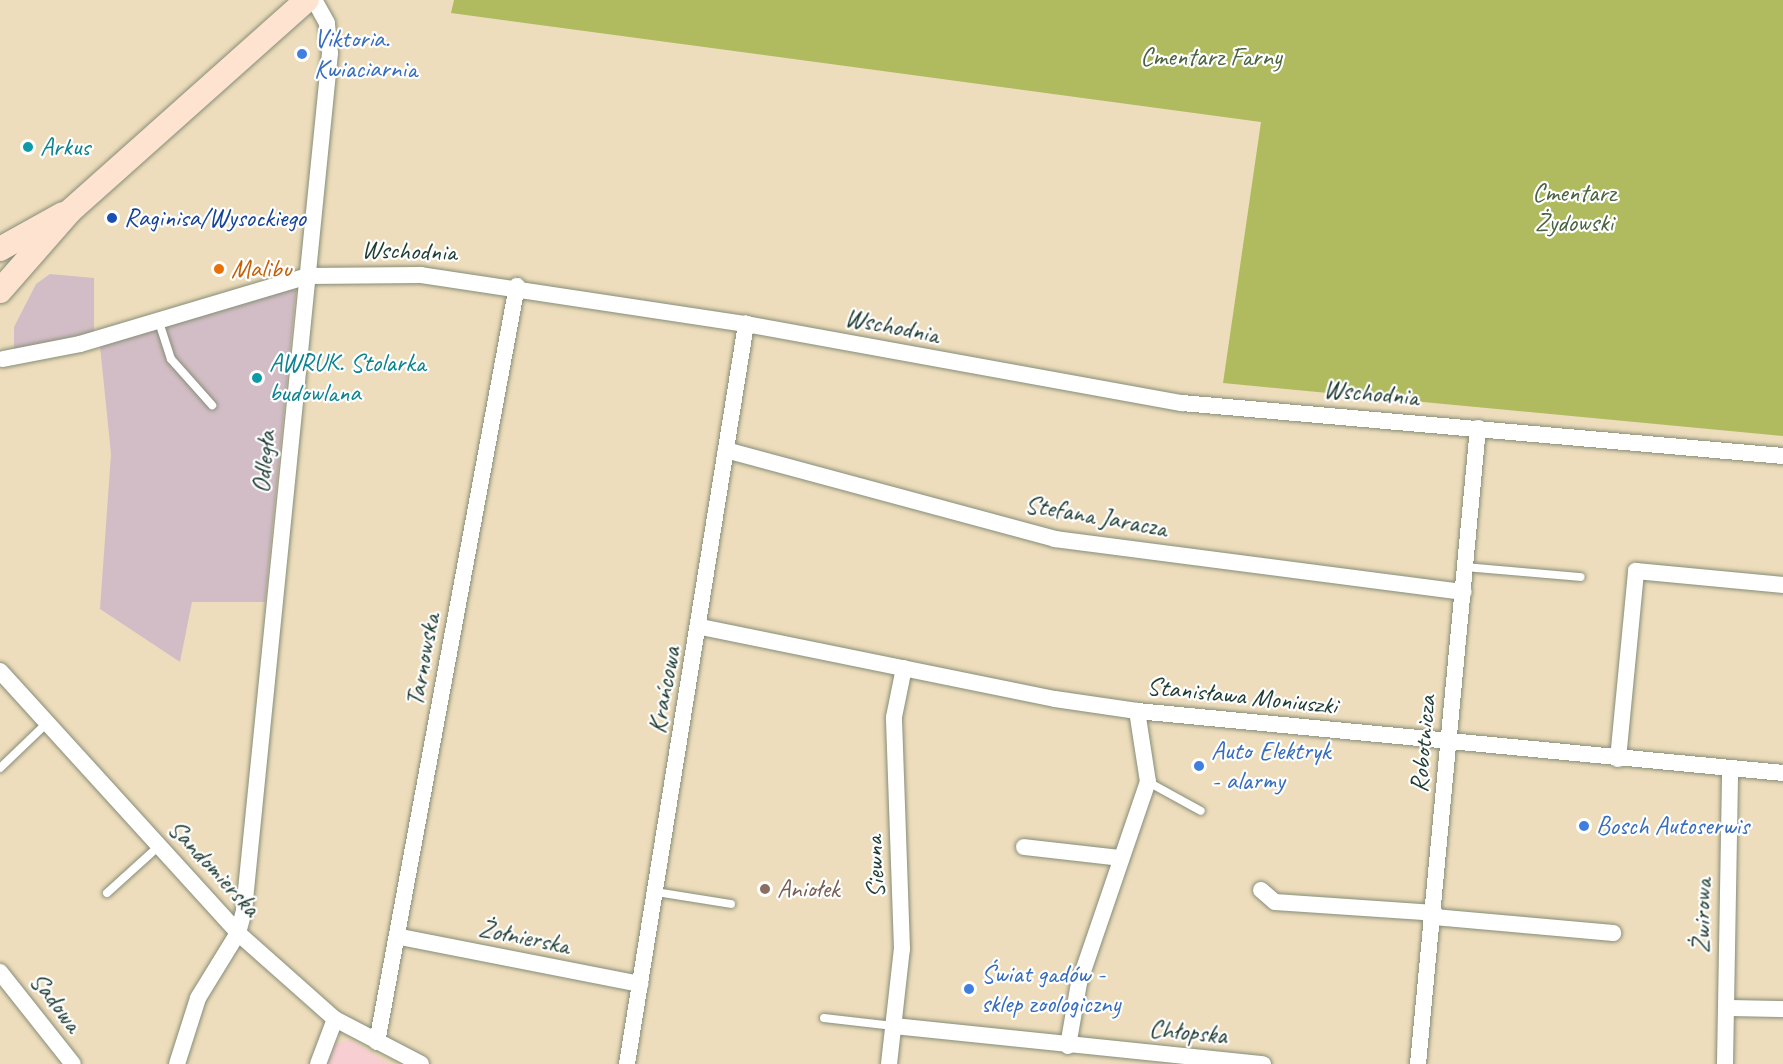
<!DOCTYPE html>
<html>
<head>
<meta charset="utf-8">
<style>
  body { margin:0 }
  #map { position:relative; width:1783px; height:1064px; overflow:hidden; background:#eeddbc; font-family:Caveat,sans-serif }
  div>[style] { position:absolute }
  .built>* { inset:0; background:#f7cfd2 }
  .industrial>* { inset:0; background:#d2bdc6 }
  .green>* { inset:0; background:#afbb5e }
  .roads { filter:drop-shadow(0 0 2px #868d78) drop-shadow(0 0 2px #868d78) }
  .lane>* { height:8px; margin:-4px; padding:0 4px; transform-origin:4px; border-radius:4px; background:#fff }
  .street>* { height:16px; margin:-8px; padding:0 8px; transform-origin:8px; border-radius:8px; background:#fff }
  .secondary>* { height:24px; margin:-12px; padding:0 12px; transform-origin:12px; border-radius:12px; background:#fee3d1 }
  .dots>* { width:16px; height:16px; translate:-50% -50%; box-sizing:border-box; border:3px solid #fff; border-radius:50% }
  span { translate:-50% -50%; white-space:nowrap; text-align:center; line-height:1.15; -webkit-text-stroke:4.5px #fff; paint-order:stroke }
  .shop-label { font-size:26px; color:#366cbe }
  .left { translate:0 -50%; text-align:left }
  .park-label { font-size:26px; color:#4a6341 }
  .culture-label { font-size:26px; color:#0d838f }
  .transit-label { font-size:26px; color:#164399 }
  .street-label { font-size:26px; color:#1f3d34 }
  .food-label { font-size:26px; color:#c56008 }
  .education-label { font-size:26px; color:#785e54 }
</style>
</head>
<body>
<div id="map">
  <div class="built">
    <div style="clip-path:polygon(351px 1040px,390px 1064px,327px 1064px,334px 1044px)"></div>
  </div>
  <div class="industrial">
    <div style="clip-path:polygon(50px 274px,94px 278px,94px 332px,14px 349px,14px 327px,36px 284px)"></div>
    <div style="clip-path:polygon(291px 288px,296px 291px,265px 602px,192px 602px,180px 662px,100px 609px,111px 454px,100px 346px)"></div>
  </div>
  <div class="green">
    <div style="clip-path:polygon(454px 0,1783px 0,1783px 436px,1223px 383px,1261px 122px,451px 13px)"></div>
  </div>
  <div class="roads">
    <div class="lane">
      <div style="left:158px;top:319px;width:42px;rotate:72deg"></div>
      <div style="left:171px;top:359px;width:62px;rotate:48.3deg"></div>
      <div style="left:1466px;top:567px;width:115px;rotate:5deg"></div>
      <div style="left:0;top:768px;width:65px;rotate:-43.8deg"></div>
      <div style="left:1148px;top:782px;width:60px;rotate:28.7deg"></div>
      <div style="left:656px;top:892px;width:76px;rotate:9.1deg"></div>
      <div style="left:107px;top:893px;width:70px;rotate:-42.1deg"></div>
      <div style="left:824px;top:1018px;width:70px;rotate:6.5deg"></div>
    </div>
    <div class="street">
      <div style="left:3px;top:359px;width:78px;rotate:-11deg"></div>
      <div style="left:80px;top:344px;width:238px;rotate:-16.6deg"></div>
      <div style="left:308px;top:276px;width:113px;rotate:-0.5deg"></div>
      <div style="left:421px;top:275px;width:329px;rotate:8.6deg"></div>
      <div style="left:746px;top:324px;width:443px;rotate:10.3deg"></div>
      <div style="left:1182px;top:403px;width:603px;rotate:5.04deg"></div>
      <div style="left:726px;top:450px;width:341px;rotate:15.1deg"></div>
      <div style="left:1055px;top:539px;width:412px;rotate:7.4deg"></div>
      <div style="left:701px;top:627px;width:361px;rotate:11.5deg"></div>
      <div style="left:1055px;top:699px;width:83px;rotate:8.3deg"></div>
      <div style="left:1137px;top:711px;width:649px;rotate:5.48deg"></div>
      <div style="left:0;top:671px;width:354px;rotate:47.7deg"></div>
      <div style="left:238px;top:933px;width:130px;rotate:41.6deg"></div>
      <div style="left:335px;top:1019px;width:97px;rotate:27.6deg"></div>
      <div style="left:1618px;top:759px;width:189px;rotate:-84.5deg"></div>
      <div style="left:1636px;top:571px;width:148px;rotate:5.4deg"></div>
      <div style="left:1024px;top:847px;width:97px;rotate:6.5deg"></div>
      <div style="left:1261px;top:890px;width:18px;rotate:41deg"></div>
      <div style="left:1275px;top:902px;width:160px;rotate:3.9deg"></div>
      <div style="left:1434px;top:917px;width:180px;rotate:5.1deg"></div>
      <div style="left:400px;top:937px;width:245px;rotate:11.1deg"></div>
      <div style="left:0;top:972px;width:117px;rotate:51.6deg"></div>
      <div style="left:1726px;top:1008px;width:57px;rotate:1deg"></div>
      <div style="left:894px;top:1026px;width:371px;rotate:5.9deg"></div>
      <div style="left:377px;top:1042px;width:769px;rotate:-79.51deg"></div>
      <div style="left:1068px;top:1046px;width:64px;rotate:-80.1deg"></div>
      <div style="left:1079px;top:983px;width:213px;rotate:-71.1deg"></div>
      <div style="left:1148px;top:782px;width:72px;rotate:-98.8deg"></div>
      <div style="left:177px;top:1064px;width:69px;rotate:-72.3deg"></div>
      <div style="left:198px;top:998px;width:76px;rotate:-58.4deg"></div>
      <div style="left:238px;top:933px;width:24px;rotate:-75deg"></div>
      <div style="left:244px;top:910px;width:861px;rotate:-84.27deg"></div>
      <div style="left:330px;top:53px;width:30px;rotate:-96deg"></div>
      <div style="left:327px;top:23px;width:26px;rotate:-119deg"></div>
      <div style="left:318px;top:1064px;width:48px;rotate:-69.3deg"></div>
      <div style="left:627px;top:1064px;width:750px;rotate:-80.86deg"></div>
      <div style="left:889px;top:1064px;width:116px;rotate:-83.6deg"></div>
      <div style="left:902px;top:949px;width:232px;rotate:-92deg"></div>
      <div style="left:894px;top:717px;width:50px;rotate:-78.5deg"></div>
      <div style="left:1418px;top:1064px;width:639px;rotate:-84.61deg"></div>
      <div style="left:1725px;top:1064px;width:295px;rotate:-89deg"></div>
    </div>
    <div class="secondary">
      <div style="left:0;top:249px;width:72px;rotate:-29.1deg"></div>
      <div style="left:0;top:291px;width:106px;rotate:-48.8deg"></div>
      <div style="left:70px;top:211px;width:317px;rotate:-41.7deg"></div>
    </div>
  </div>
  <div class="dots">
    <div style="left:302px;top:54px;background:#3f7fe0"></div>
    <div style="left:28px;top:147px;background:#0f9aa8"></div>
    <div style="left:112px;top:218px;background:#1a4fb4"></div>
    <div style="left:219px;top:269px;background:#e8710a"></div>
    <div style="left:257px;top:378px;background:#0f9aa8"></div>
    <div style="left:1199px;top:766px;background:#3f7fe0"></div>
    <div style="left:1584px;top:826px;background:#3f7fe0"></div>
    <div style="left:765px;top:889px;background:#8d6e63"></div>
    <div style="left:969px;top:989px;background:#3f7fe0"></div>
  </div>
  <div class="shop-label">
    <span class="left" style="left:314px;top:54px">Viktoria.<br>Kwiaciarnia</span>
    <span class="left" style="left:1211px;top:766px">Auto Elektryk<br>- alarmy</span>
    <span class="left" style="left:1596px;top:826px">Bosch Autoserwis</span>
    <span class="left" style="left:981px;top:989px">Świat gadów -<br>sklep zoologiczny</span>
  </div>
  <div class="park-label">
    <span style="left:1211px;top:57px">Cmentarz Farny</span>
    <span style="left:1574px;top:208px">Cmentarz<br>Żydowski</span>
  </div>
  <div class="culture-label">
    <span class="left" style="left:40px;top:147px">Arkus</span>
    <span class="left" style="left:269px;top:378px">AWRUK. Stolarka<br>budowlana</span>
  </div>
  <div class="transit-label">
    <span class="left" style="left:124px;top:218px">Raginisa/Wysockiego</span>
  </div>
  <div class="street-label">
    <span style="left:409px;top:251px;rotate:2deg">Wschodnia</span>
    <span style="left:892px;top:326px;rotate:11deg">Wschodnia</span>
    <span style="left:1371px;top:393px;rotate:5deg">Wschodnia</span>
    <span style="left:264px;top:462px;rotate:-84deg">Odległa</span>
    <span style="left:1096px;top:516px;rotate:10deg">Stefana Jaracza</span>
    <span style="left:423px;top:660px;rotate:-80deg">Tarnowska</span>
    <span style="left:664px;top:690px;rotate:-80deg">Krańcowa</span>
    <span style="left:1242px;top:696px;rotate:6deg">Stanisława Moniuszki</span>
    <span style="left:1423px;top:744px;rotate:-85deg">Robotnicza</span>
    <span style="left:875px;top:867px;rotate:-92deg">Siewna</span>
    <span style="left:214px;top:868px;rotate:47deg">Sandomierska</span>
    <span style="left:1702px;top:916px;rotate:-89deg">Żwirowa</span>
    <span style="left:524px;top:937px;rotate:11deg">Żołnierska</span>
    <span style="left:56px;top:1002px;rotate:52deg">Sadowa</span>
    <span style="left:1188px;top:1032px;rotate:5deg">Chłopska</span>
  </div>
  <div class="food-label">
    <span class="left" style="left:231px;top:269px">Malibu</span>
  </div>
  <div class="education-label">
    <span class="left" style="left:777px;top:889px">Aniołek</span>
  </div>
</div>
</body>
</html>
